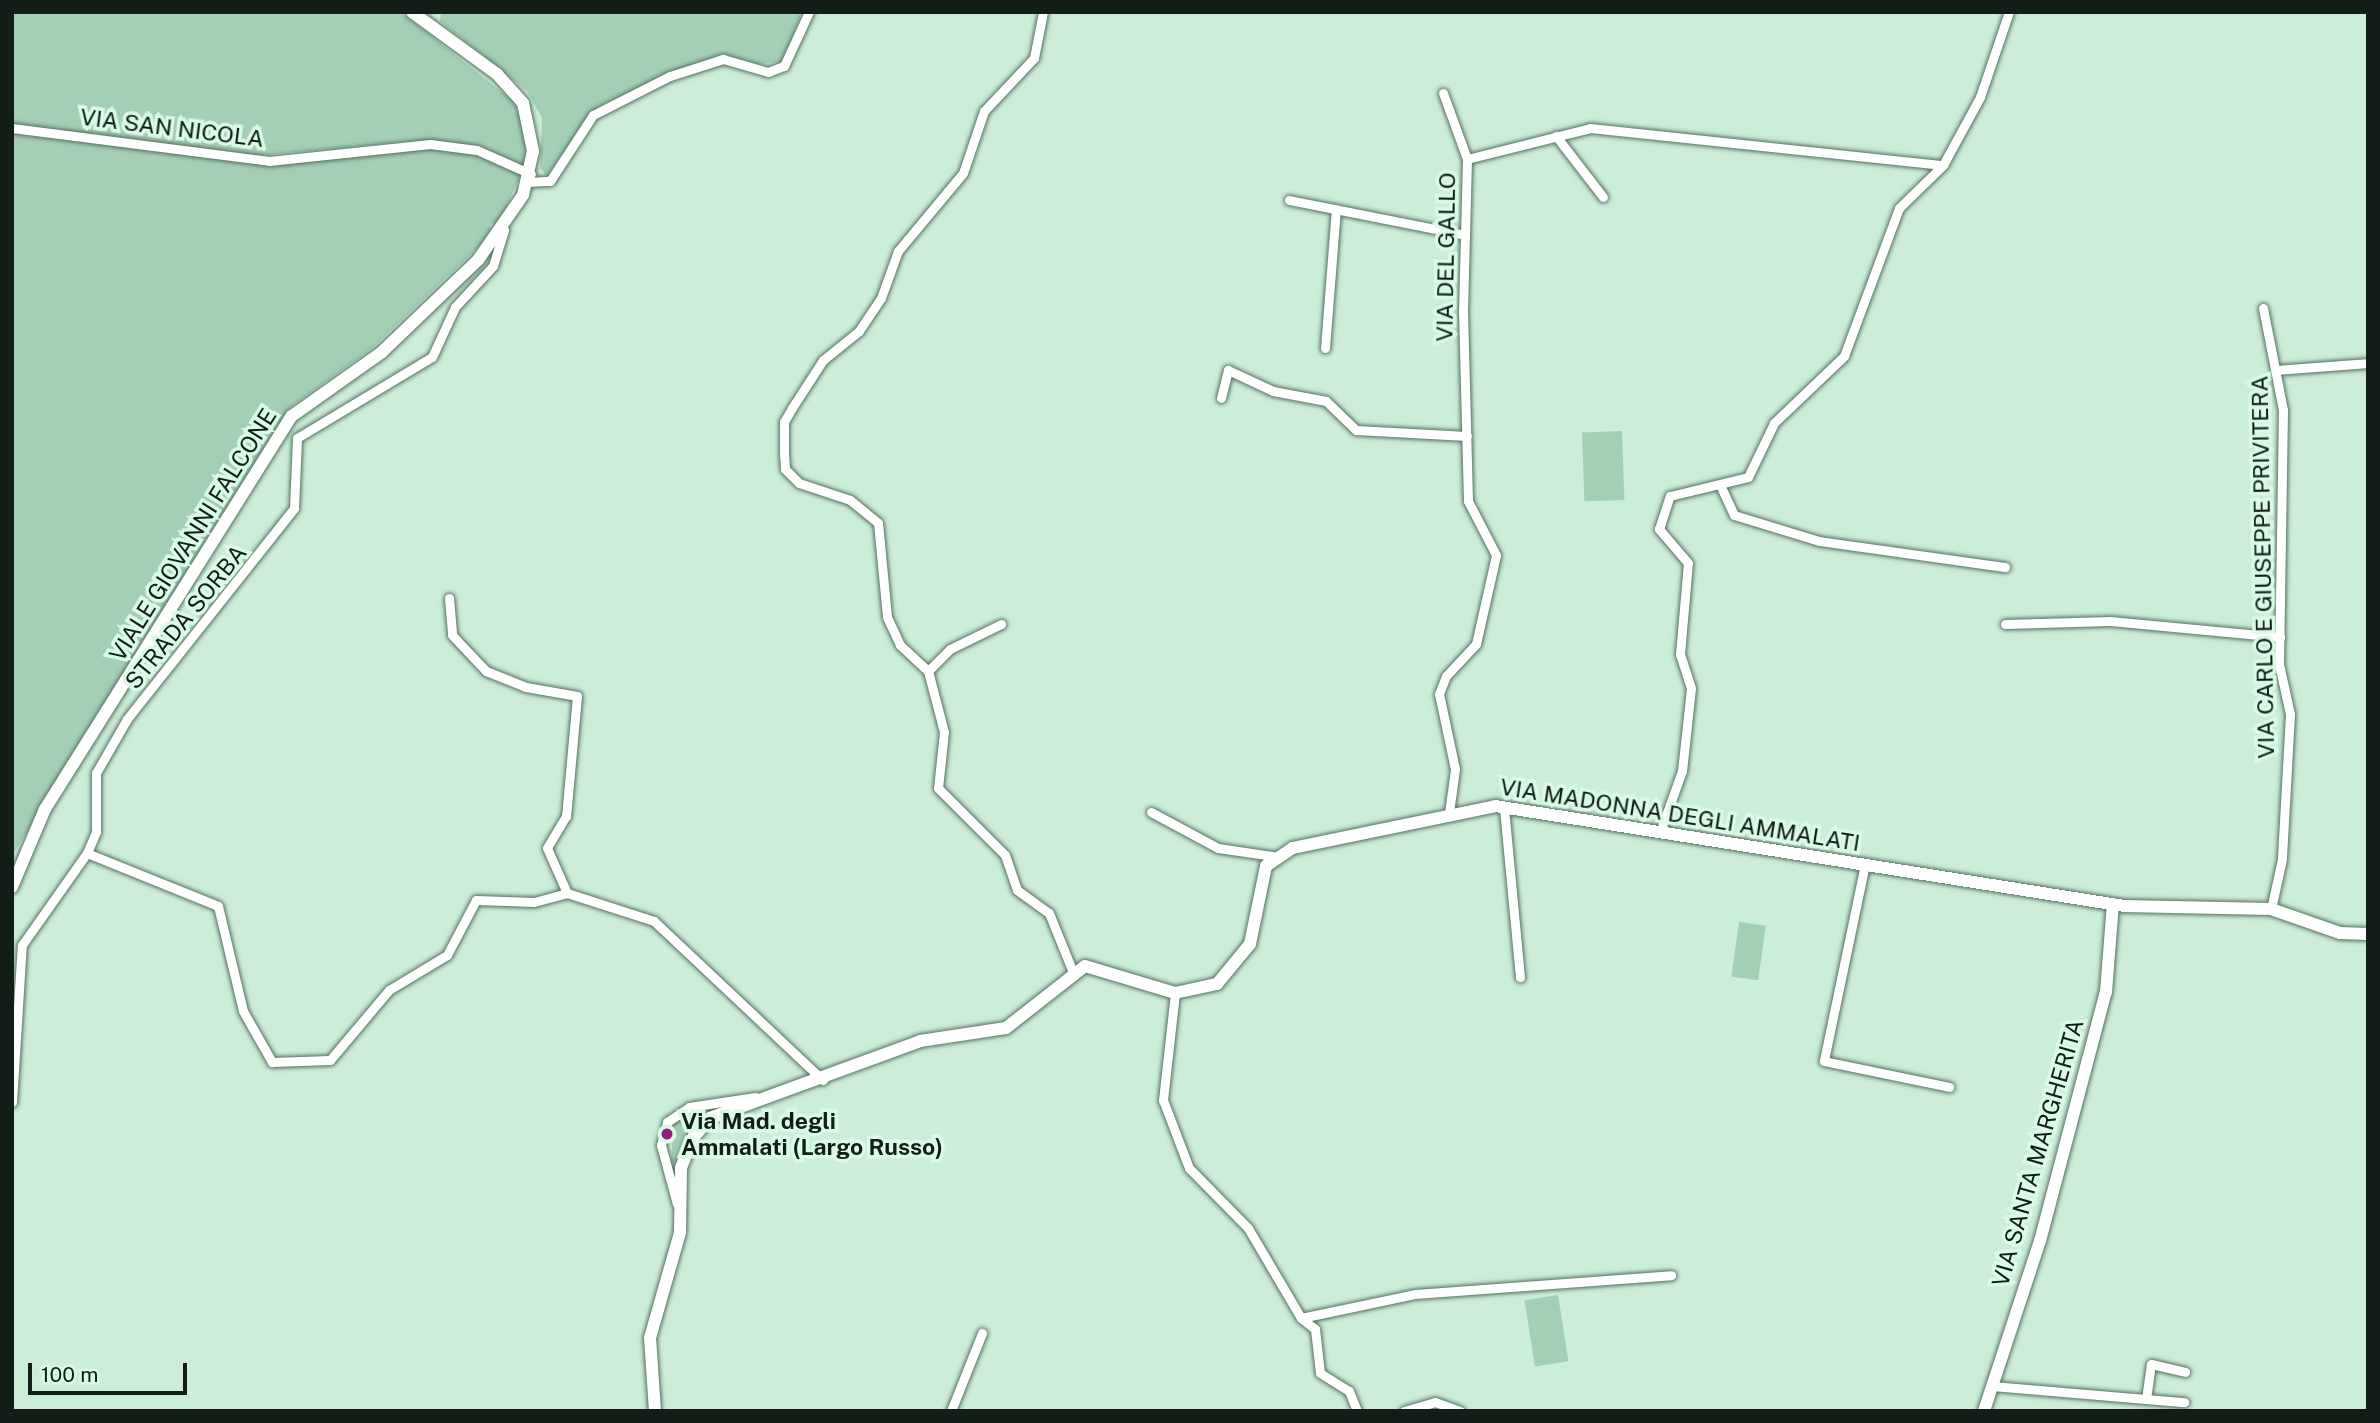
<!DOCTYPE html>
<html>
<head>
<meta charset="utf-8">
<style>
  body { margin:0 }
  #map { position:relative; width:2380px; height:1423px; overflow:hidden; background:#ccedd8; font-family:"Public Sans",sans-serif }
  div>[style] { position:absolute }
  .green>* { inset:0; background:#a5cfb5; transform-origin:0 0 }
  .roads { filter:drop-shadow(0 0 2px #547160) drop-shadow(0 0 2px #547160) }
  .street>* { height:9px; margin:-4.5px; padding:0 4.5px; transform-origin:4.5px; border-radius:4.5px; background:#fff }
  .secondary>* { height:12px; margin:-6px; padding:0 6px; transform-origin:6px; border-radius:6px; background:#fff }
  .dots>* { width:19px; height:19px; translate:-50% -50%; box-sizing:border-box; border:4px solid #d9fae6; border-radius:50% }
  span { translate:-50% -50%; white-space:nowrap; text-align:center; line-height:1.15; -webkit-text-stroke:7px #d9fae6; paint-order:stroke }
  .street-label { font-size:23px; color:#111d16 }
  .poi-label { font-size:23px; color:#111d16; font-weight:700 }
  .left { translate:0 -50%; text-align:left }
  .frame { position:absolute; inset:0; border:14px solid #111d16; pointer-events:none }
  .scale { position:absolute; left:28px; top:1363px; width:159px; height:32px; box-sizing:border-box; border:4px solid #111d16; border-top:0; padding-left:9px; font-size:21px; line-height:24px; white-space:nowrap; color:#111d16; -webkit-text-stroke:5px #d9fae6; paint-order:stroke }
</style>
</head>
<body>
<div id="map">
  <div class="green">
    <div style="clip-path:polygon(12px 12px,401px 12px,514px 102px,526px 135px,525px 166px,476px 146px,425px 140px,252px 156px,12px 125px)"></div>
    <div style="clip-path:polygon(441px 12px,802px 12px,783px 61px,759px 64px,722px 54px,608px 101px,591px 112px,547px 176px,540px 168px,542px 118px,527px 91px,440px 21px)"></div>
    <div style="clip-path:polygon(34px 130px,85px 142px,269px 164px,430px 147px,474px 153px,521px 173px,499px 223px,490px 224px,490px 235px,476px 249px,372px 348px,290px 407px,12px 856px,12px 131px)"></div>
    <div style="left:1622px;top:431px;width:69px;height:40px;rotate:88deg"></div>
    <div style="left:1739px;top:922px;width:27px;height:55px;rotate:8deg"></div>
    <div style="clip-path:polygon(710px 1107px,684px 1140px,676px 1162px,671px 1162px,674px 1122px)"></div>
    <div style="left:1558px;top:1295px;width:67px;height:34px;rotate:81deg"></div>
  </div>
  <div class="roads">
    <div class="street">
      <div style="left:1043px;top:12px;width:47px;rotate:101.1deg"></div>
      <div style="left:1034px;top:58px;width:73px;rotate:133.3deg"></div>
      <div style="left:984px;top:111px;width:65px;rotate:108.7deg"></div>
      <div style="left:963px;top:173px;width:102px;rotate:129.8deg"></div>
      <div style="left:898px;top:251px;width:50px;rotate:109.9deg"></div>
      <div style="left:881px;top:298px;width:40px;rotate:124deg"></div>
      <div style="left:859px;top:331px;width:46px;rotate:141.1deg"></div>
      <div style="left:823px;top:360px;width:57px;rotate:122.9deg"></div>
      <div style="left:792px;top:408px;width:16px;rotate:120deg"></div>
      <div style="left:784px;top:422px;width:32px;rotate:90deg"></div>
      <div style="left:784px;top:454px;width:15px;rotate:86deg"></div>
      <div style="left:785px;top:469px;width:20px;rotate:45deg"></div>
      <div style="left:799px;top:483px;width:54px;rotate:18.4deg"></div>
      <div style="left:850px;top:500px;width:36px;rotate:39deg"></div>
      <div style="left:878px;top:523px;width:94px;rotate:84.5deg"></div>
      <div style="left:887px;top:617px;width:31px;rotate:65deg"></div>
      <div style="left:900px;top:645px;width:38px;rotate:43deg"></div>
      <div style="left:928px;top:671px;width:63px;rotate:75.3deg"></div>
      <div style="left:944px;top:732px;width:56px;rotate:96.1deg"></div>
      <div style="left:938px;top:788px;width:95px;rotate:45deg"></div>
      <div style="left:1005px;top:855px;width:37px;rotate:71deg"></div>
      <div style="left:1017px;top:890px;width:39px;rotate:36deg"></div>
      <div style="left:1049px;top:913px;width:61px;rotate:68deg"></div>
      <div style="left:1443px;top:93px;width:70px;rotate:70deg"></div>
      <div style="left:12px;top:128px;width:259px;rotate:7.3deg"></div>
      <div style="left:269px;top:161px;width:162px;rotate:-6deg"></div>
      <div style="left:430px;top:144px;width:47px;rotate:7.3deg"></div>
      <div style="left:477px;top:150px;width:59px;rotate:24deg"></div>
      <div style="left:1556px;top:136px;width:77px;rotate:52.4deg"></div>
      <div style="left:528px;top:182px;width:22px;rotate:-3deg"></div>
      <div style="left:550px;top:181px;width:79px;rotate:-56.9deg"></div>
      <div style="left:593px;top:115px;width:86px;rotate:-26.9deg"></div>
      <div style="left:670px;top:76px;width:56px;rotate:-17.8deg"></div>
      <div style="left:723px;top:59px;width:47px;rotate:16.1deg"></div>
      <div style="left:768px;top:72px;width:17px;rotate:-21deg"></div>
      <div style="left:784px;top:66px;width:60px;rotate:-65.2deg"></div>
      <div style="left:1289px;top:200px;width:179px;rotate:11.2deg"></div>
      <div style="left:2263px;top:308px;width:104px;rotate:78.9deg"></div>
      <div style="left:2283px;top:410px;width:254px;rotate:90.9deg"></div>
      <div style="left:2279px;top:664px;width:51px;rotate:77.6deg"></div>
      <div style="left:2290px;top:714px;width:145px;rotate:93.2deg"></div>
      <div style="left:2282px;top:859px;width:51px;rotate:102.4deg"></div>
      <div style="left:1325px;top:348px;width:139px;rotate:-85.5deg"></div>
      <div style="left:2277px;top:370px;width:91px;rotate:-4.4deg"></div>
      <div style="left:1221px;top:398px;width:29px;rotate:-76deg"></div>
      <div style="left:1228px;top:370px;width:50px;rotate:25deg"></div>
      <div style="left:1273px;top:391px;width:54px;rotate:10.7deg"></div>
      <div style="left:1326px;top:401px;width:42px;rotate:44deg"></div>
      <div style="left:1356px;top:430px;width:111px;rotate:3.1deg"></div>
      <div style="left:1721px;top:487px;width:31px;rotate:65deg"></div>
      <div style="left:1734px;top:515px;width:89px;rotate:17deg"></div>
      <div style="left:1819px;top:541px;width:188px;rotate:8deg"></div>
      <div style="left:449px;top:598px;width:37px;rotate:85deg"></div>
      <div style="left:452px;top:635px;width:50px;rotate:46.6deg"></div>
      <div style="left:486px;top:671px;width:43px;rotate:21.8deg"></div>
      <div style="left:526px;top:687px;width:52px;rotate:10deg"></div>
      <div style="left:577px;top:696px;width:121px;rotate:95.2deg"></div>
      <div style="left:566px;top:816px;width:37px;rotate:121deg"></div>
      <div style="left:547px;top:848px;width:49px;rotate:66deg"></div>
      <div style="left:2005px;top:624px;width:105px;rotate:-1.6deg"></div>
      <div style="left:2110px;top:621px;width:171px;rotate:5.4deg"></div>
      <div style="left:928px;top:671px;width:31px;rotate:-45deg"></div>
      <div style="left:950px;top:649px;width:57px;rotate:-26.1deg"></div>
      <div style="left:1504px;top:808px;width:170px;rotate:84.6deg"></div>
      <div style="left:1151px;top:812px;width:76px;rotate:28.2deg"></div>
      <div style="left:1218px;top:848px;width:56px;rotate:8.3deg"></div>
      <div style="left:1449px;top:813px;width:44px;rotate:-82.2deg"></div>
      <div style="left:1455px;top:769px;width:77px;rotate:-102deg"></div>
      <div style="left:1439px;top:694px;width:19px;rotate:-69deg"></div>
      <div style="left:1446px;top:676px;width:44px;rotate:-46.8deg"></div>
      <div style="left:1476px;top:644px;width:91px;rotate:-77.3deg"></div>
      <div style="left:1496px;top:555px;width:61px;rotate:-117.4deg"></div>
      <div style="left:1468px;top:501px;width:189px;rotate:-91.5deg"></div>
      <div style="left:1463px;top:312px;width:153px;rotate:-88.5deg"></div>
      <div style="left:1467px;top:159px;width:127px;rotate:-14.1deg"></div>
      <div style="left:1590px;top:128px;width:355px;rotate:6deg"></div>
      <div style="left:1660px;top:832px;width:65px;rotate:-70.2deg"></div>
      <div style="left:1682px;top:771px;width:83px;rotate:-83.8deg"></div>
      <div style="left:1691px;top:688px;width:36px;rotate:-108deg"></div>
      <div style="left:1680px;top:654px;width:91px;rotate:-85deg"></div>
      <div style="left:1688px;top:563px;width:45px;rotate:-130.5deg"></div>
      <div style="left:1659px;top:529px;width:35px;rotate:-72deg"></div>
      <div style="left:1670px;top:496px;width:80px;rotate:-13.7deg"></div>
      <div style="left:1748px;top:477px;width:60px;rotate:-64.3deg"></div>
      <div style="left:1774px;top:423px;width:97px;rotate:-43.7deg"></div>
      <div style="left:1844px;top:356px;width:158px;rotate:-69.6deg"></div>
      <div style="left:1899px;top:208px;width:62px;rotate:-44.3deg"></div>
      <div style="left:1943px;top:165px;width:77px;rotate:-61.4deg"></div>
      <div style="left:1980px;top:97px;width:90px;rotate:-71.2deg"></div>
      <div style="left:87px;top:853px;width:141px;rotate:22deg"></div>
      <div style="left:218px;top:906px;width:108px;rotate:76.6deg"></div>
      <div style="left:243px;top:1011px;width:59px;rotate:60.4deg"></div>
      <div style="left:272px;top:1062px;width:58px;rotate:-2deg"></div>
      <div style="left:330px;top:1060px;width:92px;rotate:-49.9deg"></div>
      <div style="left:389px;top:990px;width:68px;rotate:-31.1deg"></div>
      <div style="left:447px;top:955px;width:62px;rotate:-62.2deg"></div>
      <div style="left:476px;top:900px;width:58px;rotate:2deg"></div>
      <div style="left:534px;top:902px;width:34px;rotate:-15deg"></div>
      <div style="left:567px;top:893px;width:91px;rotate:17.8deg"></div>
      <div style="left:654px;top:921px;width:232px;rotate:43.3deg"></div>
      <div style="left:1865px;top:864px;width:201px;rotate:101.8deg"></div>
      <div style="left:1824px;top:1061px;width:128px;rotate:11.7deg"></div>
      <div style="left:1175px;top:993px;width:108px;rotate:96.4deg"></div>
      <div style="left:1163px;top:1100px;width:73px;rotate:69.1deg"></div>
      <div style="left:1189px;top:1168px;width:84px;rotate:45.5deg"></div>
      <div style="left:1248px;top:1228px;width:104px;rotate:59.5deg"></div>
      <div style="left:1301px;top:1318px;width:18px;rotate:38deg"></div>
      <div style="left:1315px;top:1329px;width:44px;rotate:83.5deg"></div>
      <div style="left:1320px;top:1373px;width:34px;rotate:32deg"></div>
      <div style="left:1349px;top:1391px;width:22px;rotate:68deg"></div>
      <div style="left:12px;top:1102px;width:157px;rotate:-86.4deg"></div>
      <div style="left:22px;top:945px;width:113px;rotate:-54.8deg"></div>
      <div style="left:87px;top:853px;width:23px;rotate:-67deg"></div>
      <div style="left:96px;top:832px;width:59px;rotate:-90deg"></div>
      <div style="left:96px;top:773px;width:62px;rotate:-60.1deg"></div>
      <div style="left:127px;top:719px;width:269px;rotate:-51.6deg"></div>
      <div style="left:294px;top:508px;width:70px;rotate:-87.5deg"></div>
      <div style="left:297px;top:438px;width:157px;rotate:-31deg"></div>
      <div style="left:432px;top:357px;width:55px;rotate:-65.3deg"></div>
      <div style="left:455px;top:307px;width:56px;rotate:-47.2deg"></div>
      <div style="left:493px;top:266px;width:38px;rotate:-73deg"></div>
      <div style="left:677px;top:1204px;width:61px;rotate:-105.2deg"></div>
      <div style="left:661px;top:1145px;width:24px;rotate:-75deg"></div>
      <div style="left:667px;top:1122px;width:27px;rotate:-34deg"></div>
      <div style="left:689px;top:1107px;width:67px;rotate:-8.6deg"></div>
      <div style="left:1301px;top:1318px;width:116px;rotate:-11.9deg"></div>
      <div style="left:1415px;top:1294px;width:257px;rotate:-4.2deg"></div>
      <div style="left:1992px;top:1386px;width:193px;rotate:4.8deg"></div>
      <div style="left:2146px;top:1399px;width:35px;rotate:-82deg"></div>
      <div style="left:2151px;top:1364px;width:35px;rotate:13deg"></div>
      <div style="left:951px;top:1411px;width:84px;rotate:-68.3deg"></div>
      <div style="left:1404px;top:1411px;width:32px;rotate:-16deg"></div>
      <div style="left:1435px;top:1402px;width:27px;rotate:20deg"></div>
    </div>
    <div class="secondary">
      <div style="left:12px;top:887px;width:85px;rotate:-67.1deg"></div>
      <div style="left:45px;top:809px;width:464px;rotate:-57.9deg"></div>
      <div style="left:292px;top:416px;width:110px;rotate:-35.4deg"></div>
      <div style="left:382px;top:352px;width:133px;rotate:-43.8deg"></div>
      <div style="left:478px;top:260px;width:79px;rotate:-55.3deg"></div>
      <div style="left:523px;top:195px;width:45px;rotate:-77.2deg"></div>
      <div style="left:533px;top:151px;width:49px;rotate:-101.8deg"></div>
      <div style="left:523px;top:103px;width:39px;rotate:-132deg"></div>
      <div style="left:497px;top:74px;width:105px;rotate:-143.9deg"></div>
      <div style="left:655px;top:1411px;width:73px;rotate:-93.9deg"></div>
      <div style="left:650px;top:1338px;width:109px;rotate:-74.1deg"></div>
      <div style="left:680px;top:1233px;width:65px;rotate:-89.1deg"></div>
      <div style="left:681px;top:1168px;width:31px;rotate:-69deg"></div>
      <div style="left:692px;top:1139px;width:28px;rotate:-49deg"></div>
      <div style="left:710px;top:1118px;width:224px;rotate:-20.1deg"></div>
      <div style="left:920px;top:1041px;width:87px;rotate:-8.6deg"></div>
      <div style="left:1006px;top:1028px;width:100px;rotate:-38.1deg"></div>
      <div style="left:1085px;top:966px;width:94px;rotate:16.7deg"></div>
      <div style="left:1175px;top:993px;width:43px;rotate:-12.1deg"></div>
      <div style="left:1217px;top:984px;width:52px;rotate:-50.5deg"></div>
      <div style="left:1250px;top:944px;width:80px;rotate:-78.4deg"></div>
      <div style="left:1266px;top:866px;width:32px;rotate:-34deg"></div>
      <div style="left:1293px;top:848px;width:206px;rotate:-11.7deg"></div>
      <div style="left:1495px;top:806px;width:637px;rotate:9.03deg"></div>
      <div style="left:2124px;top:906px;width:147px;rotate:1.2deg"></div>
      <div style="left:2271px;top:909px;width:73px;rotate:19.2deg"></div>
      <div style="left:2340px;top:933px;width:28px;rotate:2deg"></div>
      <div style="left:1984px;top:1411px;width:179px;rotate:-71.8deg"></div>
      <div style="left:2040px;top:1241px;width:258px;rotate:-75.2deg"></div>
      <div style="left:2106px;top:992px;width:88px;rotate:-85.5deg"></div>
    </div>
  </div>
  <div class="dots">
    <div style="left:667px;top:1134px;background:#941d7b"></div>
  </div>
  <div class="street-label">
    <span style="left:172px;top:128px;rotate:7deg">VIA SAN NICOLA</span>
    <span style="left:1446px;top:257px;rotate:-89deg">VIA DEL GALLO</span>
    <span style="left:193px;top:535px;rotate:-58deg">VIALE GIOVANNI FALCONE</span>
    <span style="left:2263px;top:567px;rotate:-91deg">VIA CARLO E GIUSEPPE PRIVITERA</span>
    <span style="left:186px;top:617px;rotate:-51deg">STRADA SORBA</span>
    <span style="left:1680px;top:815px;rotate:9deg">VIA MADONNA DEGLI AMMALATI</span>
    <span style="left:2038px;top:1153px;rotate:-74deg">VIA SANTA MARGHERITA</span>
  </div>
  <div class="poi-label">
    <span class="left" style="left:681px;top:1134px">Via Mad. degli<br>Ammalati (Largo Russo)</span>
  </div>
  <div class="frame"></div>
  <div class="scale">100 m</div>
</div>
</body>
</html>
